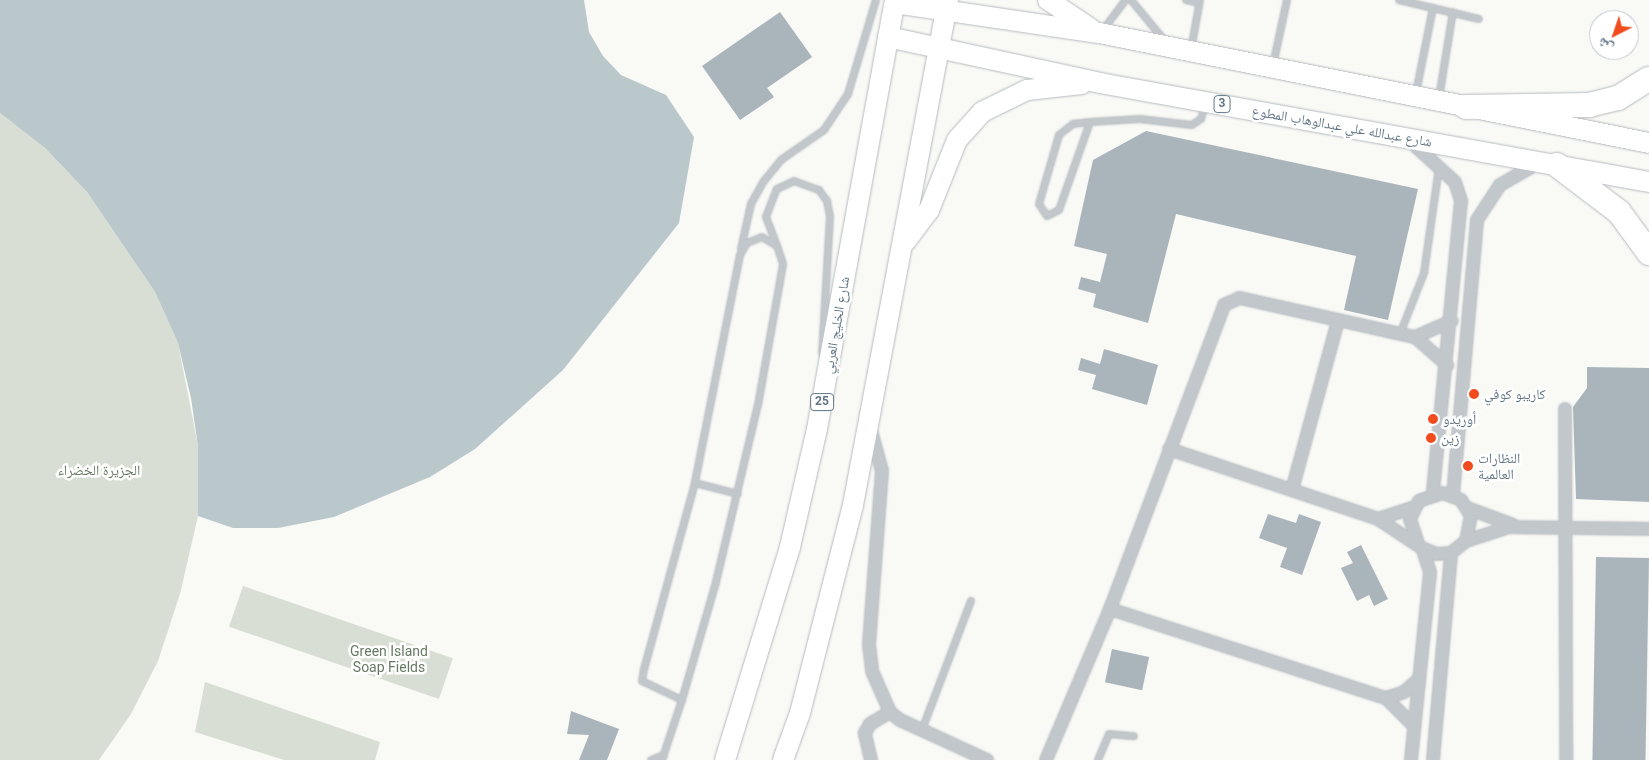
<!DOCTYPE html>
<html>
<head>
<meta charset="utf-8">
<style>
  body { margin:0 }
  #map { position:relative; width:1649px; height:760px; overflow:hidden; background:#f9f9f6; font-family:Roboto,"Noto Naskh Arabic",sans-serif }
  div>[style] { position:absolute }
  .green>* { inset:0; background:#d9ded5; transform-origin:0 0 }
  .water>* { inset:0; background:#bac8cc }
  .building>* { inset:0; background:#aab4bb; transform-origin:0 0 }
  .roads { filter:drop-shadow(0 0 1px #b5bbbf) drop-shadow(0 0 1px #b5bbbf) }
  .service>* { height:6px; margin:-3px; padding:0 3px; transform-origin:3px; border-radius:3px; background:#c2c7cb }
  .minor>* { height:12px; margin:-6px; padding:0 6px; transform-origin:6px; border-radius:6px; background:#c2c7cb }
  .primary>* { height:20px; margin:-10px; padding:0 10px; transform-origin:10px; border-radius:10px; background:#fff }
  .motorway>* { height:24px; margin:-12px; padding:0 12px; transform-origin:12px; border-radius:12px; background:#fff }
  .dots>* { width:14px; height:14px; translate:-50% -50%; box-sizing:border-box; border:2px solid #fff; border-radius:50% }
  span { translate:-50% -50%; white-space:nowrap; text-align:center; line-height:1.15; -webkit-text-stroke:5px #fff; paint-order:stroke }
  .shield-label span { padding:1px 4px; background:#fff; border:1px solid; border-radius:4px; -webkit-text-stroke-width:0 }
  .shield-label { font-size:12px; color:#617584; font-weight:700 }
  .street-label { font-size:14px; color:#617584 }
  .poi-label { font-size:14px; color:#617584 }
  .left { translate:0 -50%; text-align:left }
  .park-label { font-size:14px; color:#667a61 }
  .north { position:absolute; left:1589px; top:10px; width:50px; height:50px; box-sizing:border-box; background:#fff; border:1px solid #c0c8ce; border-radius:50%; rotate:221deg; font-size:14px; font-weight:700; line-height:20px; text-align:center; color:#617584 }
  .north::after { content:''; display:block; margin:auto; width:18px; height:22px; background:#f14b1e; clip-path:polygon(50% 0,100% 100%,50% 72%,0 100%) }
</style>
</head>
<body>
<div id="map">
  <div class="green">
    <div style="clip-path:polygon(0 113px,45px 148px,87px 192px,155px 292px,178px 343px,198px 446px,198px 516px,180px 594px,158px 661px,131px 714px,99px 760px,0 760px)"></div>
    <div style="left:243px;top:586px;width:222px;height:43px;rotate:19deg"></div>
    <div style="clip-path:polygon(205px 682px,380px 742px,375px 760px,284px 760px,195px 732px)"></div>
  </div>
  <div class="water">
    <div style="clip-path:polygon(0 0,584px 0,589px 32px,603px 56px,621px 75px,666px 95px,694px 137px,679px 223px,563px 370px,475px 449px,430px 477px,334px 517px,278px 528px,233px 528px,198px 516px,198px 446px,191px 398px,178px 343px,155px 292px,87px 192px,45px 148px,0 113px)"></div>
  </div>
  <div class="building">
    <div style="clip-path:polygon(780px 12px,812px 57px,767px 88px,774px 97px,740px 120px,702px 66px)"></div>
    <div style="clip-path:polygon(1146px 131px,1418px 189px,1388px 320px,1344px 310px,1356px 256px,1176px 214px,1148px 323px,1093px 307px,1096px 294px,1078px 289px,1081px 277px,1100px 282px,1107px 254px,1074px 246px,1093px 160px)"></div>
    <div style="clip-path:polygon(1104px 349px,1158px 365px,1147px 405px,1092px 389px,1096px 375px,1078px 370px,1081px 358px,1100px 364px)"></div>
    <div style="clip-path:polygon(1587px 367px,1649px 368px,1649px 502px,1576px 499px,1573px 407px,1587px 388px)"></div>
    <div style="clip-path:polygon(1268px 514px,1296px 523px,1299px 514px,1321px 522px,1302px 575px,1280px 567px,1287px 548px,1259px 538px)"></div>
    <div style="clip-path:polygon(1361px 545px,1388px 599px,1374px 606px,1369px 595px,1357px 601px,1341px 568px,1353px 563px,1347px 552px)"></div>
    <div style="left:1596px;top:557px;width:53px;height:203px;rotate:1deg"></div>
    <div style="left:1112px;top:649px;width:38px;height:34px;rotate:12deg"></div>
    <div style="clip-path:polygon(571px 711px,619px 729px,607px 760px,579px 760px,589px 735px,567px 734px)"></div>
  </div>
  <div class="roads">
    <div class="service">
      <div style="left:1131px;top:0;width:53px;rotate:50.3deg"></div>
      <div style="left:1186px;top:0;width:13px;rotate:13deg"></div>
      <div style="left:1399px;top:0;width:82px;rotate:13.4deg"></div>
      <div style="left:1103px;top:30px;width:38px;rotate:-53deg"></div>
      <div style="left:1191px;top:50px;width:51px;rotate:-79.8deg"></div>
      <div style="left:1273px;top:65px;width:66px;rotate:-77.8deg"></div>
      <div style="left:1416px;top:93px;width:87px;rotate:-78.7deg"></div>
      <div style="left:1439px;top:98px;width:87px;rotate:-80.8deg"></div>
      <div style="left:1090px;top:122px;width:93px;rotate:109.4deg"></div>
      <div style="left:1059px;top:210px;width:13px;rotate:153deg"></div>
      <div style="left:1047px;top:216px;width:14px;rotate:-124deg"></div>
      <div style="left:1039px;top:204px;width:72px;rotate:-73.8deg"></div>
      <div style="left:1059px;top:135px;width:18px;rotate:-38deg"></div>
      <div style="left:1073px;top:124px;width:17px;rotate:-7deg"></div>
      <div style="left:1090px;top:122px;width:50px;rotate:-3.4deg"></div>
      <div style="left:1140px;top:119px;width:52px;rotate:6.6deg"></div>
      <div style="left:1192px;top:125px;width:11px;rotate:-34deg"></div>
      <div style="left:1201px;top:119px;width:15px;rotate:-74deg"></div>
      <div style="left:776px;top:243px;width:28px;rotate:-111deg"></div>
      <div style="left:766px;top:217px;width:30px;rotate:-69deg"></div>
      <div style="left:777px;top:189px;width:19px;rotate:-25deg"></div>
      <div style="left:794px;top:181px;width:27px;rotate:20deg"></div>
      <div style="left:819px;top:190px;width:14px;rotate:54deg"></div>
      <div style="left:827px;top:201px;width:16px;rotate:79deg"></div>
      <div style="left:830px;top:217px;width:137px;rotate:93.3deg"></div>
      <div style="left:741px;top:249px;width:46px;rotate:-77.5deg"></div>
      <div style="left:751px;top:204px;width:26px;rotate:-61deg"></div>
      <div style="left:764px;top:181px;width:27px;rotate:-51deg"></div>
      <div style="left:781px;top:160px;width:52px;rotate:-34.9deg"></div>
      <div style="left:824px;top:130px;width:43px;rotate:-56.3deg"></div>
      <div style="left:848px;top:94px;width:98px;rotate:-73.4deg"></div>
      <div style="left:1400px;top:334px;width:66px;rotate:-68.5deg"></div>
      <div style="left:1424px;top:273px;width:107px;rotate:-81.9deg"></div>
      <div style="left:695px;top:483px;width:44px;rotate:14.3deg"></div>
      <div style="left:922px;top:730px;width:138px;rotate:-69.2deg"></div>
      <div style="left:651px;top:760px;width:14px;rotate:-21deg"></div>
      <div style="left:662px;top:760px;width:63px;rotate:-71.6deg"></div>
      <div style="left:682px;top:700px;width:123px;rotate:-73.9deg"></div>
      <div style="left:716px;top:582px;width:182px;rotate:-76.7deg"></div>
      <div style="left:758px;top:405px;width:143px;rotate:-79.9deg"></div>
      <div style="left:783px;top:264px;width:19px;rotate:-108deg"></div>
      <div style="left:777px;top:246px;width:17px;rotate:-149deg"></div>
      <div style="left:762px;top:237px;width:16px;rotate:158deg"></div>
      <div style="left:747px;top:243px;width:14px;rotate:120deg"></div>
      <div style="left:740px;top:255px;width:232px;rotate:101.2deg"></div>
      <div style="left:695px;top:483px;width:193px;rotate:105.3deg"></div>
      <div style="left:644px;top:669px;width:12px;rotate:99deg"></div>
      <div style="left:642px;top:681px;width:44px;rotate:25.4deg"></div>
      <div style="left:1098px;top:760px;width:28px;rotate:-67deg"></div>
      <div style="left:1109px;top:734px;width:25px;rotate:5deg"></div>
    </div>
    <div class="minor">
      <div style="left:1411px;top:142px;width:59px;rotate:42.3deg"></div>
      <div style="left:1455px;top:182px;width:20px;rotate:72deg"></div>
      <div style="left:1461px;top:201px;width:293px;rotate:95.5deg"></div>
      <div style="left:1415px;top:337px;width:40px;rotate:-23.4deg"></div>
      <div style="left:1565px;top:409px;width:351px;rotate:89.8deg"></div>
      <div style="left:870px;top:427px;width:46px;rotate:74.7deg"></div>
      <div style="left:882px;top:471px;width:174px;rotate:94.3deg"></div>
      <div style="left:869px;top:645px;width:26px;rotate:83deg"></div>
      <div style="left:872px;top:671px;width:45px;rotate:66.3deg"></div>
      <div style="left:890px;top:712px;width:13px;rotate:39deg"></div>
      <div style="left:900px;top:720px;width:96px;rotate:24.7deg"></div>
      <div style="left:1169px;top:449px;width:220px;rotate:18.5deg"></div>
      <div style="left:1378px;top:519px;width:53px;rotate:33.4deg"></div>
      <div style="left:1422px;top:548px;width:15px;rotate:23deg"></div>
      <div style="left:1436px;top:554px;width:15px;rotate:-4deg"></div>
      <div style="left:1451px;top:553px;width:19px;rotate:-39deg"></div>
      <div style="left:1466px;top:541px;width:25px;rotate:-79deg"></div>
      <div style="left:1471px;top:516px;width:19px;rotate:-122deg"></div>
      <div style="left:1461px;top:500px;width:19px;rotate:-159deg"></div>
      <div style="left:1443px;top:493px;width:25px;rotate:162deg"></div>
      <div style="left:1419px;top:501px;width:20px;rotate:117deg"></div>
      <div style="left:1410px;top:519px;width:26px;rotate:72deg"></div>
      <div style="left:1292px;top:490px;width:175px;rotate:-74.8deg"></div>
      <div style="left:1453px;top:495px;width:276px;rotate:-85deg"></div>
      <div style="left:1477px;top:220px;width:42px;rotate:-56.7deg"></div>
      <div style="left:1500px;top:185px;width:46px;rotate:-29.9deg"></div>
      <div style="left:1467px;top:508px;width:49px;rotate:20.3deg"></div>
      <div style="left:1378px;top:519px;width:38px;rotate:-18deg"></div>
      <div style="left:1466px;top:541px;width:45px;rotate:-18deg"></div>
      <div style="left:1509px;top:527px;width:140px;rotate:0.8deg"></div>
      <div style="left:1110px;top:609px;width:290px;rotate:17.9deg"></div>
      <div style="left:1386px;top:698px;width:40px;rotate:45deg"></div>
      <div style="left:1386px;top:698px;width:19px;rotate:-18deg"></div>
      <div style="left:1404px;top:692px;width:20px;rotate:-41deg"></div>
      <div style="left:871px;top:760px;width:28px;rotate:-103deg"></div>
      <div style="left:865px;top:733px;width:10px;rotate:-61deg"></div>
      <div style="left:870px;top:724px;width:23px;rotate:-31deg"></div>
      <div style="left:1046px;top:760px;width:164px;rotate:-67deg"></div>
      <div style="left:1110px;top:609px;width:325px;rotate:-69.4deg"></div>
      <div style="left:1224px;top:305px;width:17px;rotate:-24deg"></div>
      <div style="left:1240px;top:298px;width:179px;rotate:12.6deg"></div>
      <div style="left:1415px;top:337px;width:43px;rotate:41.2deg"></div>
      <div style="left:1411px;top:760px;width:189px;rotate:-84.2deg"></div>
      <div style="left:1430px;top:572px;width:25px;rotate:-108deg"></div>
      <div style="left:1433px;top:760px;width:208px;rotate:-85deg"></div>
    </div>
    <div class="primary">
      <div style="left:1048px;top:0;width:52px;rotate:34deg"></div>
      <div style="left:895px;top:3px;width:206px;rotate:8.4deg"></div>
      <div style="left:1099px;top:33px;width:561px;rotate:11.31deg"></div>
      <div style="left:888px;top:37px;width:217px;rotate:12.2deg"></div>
      <div style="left:1100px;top:83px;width:558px;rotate:10.22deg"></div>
      <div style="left:905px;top:242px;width:40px;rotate:-53deg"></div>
      <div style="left:929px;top:210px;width:75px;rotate:-68.2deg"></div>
      <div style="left:957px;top:140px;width:38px;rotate:-48deg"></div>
      <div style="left:982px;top:112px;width:50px;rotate:-26.1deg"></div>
      <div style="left:1027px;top:90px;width:55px;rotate:-6.2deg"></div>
      <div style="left:725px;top:760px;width:223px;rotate:-73deg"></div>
      <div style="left:790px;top:547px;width:121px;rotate:-77.1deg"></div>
      <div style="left:817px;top:429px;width:436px;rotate:-79.7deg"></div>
      <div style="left:783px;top:760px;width:50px;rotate:-70.1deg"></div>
      <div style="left:800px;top:713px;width:215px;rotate:-75.7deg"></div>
      <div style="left:853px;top:505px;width:514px;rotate:-79.35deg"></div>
    </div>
    <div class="motorway">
      <div style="left:1466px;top:107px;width:123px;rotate:-0.9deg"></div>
      <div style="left:1589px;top:105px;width:30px;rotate:-14deg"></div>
      <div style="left:1618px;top:98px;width:36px;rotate:-32deg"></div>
      <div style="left:1557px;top:165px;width:78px;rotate:37.2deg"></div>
      <div style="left:1619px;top:212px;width:51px;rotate:53.8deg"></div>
    </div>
  </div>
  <div class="dots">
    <div style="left:1474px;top:394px;background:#f14b1e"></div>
    <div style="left:1433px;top:419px;background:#f14b1e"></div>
    <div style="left:1431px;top:438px;background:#f14b1e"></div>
    <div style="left:1468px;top:466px;background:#f14b1e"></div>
  </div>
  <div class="shield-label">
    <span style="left:1222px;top:104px">3</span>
    <span style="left:822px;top:402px">25</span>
  </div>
  <div class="street-label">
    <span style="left:1342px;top:126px;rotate:10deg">شارع عبدالله علي عبدالوهاب المطوع</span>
    <span style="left:836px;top:325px;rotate:-80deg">شارع الخليج العربي</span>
  </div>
  <div class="poi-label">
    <span class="left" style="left:1484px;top:394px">كاريبو كوفي</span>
    <span class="left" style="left:1443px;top:419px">أوريدو</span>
    <span class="left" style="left:1441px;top:438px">زين</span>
    <span class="left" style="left:1478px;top:466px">النظارات<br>العالمية</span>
  </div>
  <div class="park-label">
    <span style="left:99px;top:470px">الجزيرة الخضراء</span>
    <span style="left:389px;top:659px">Green Island<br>Soap Fields</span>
  </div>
  <div class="north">ش</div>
</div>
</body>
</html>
